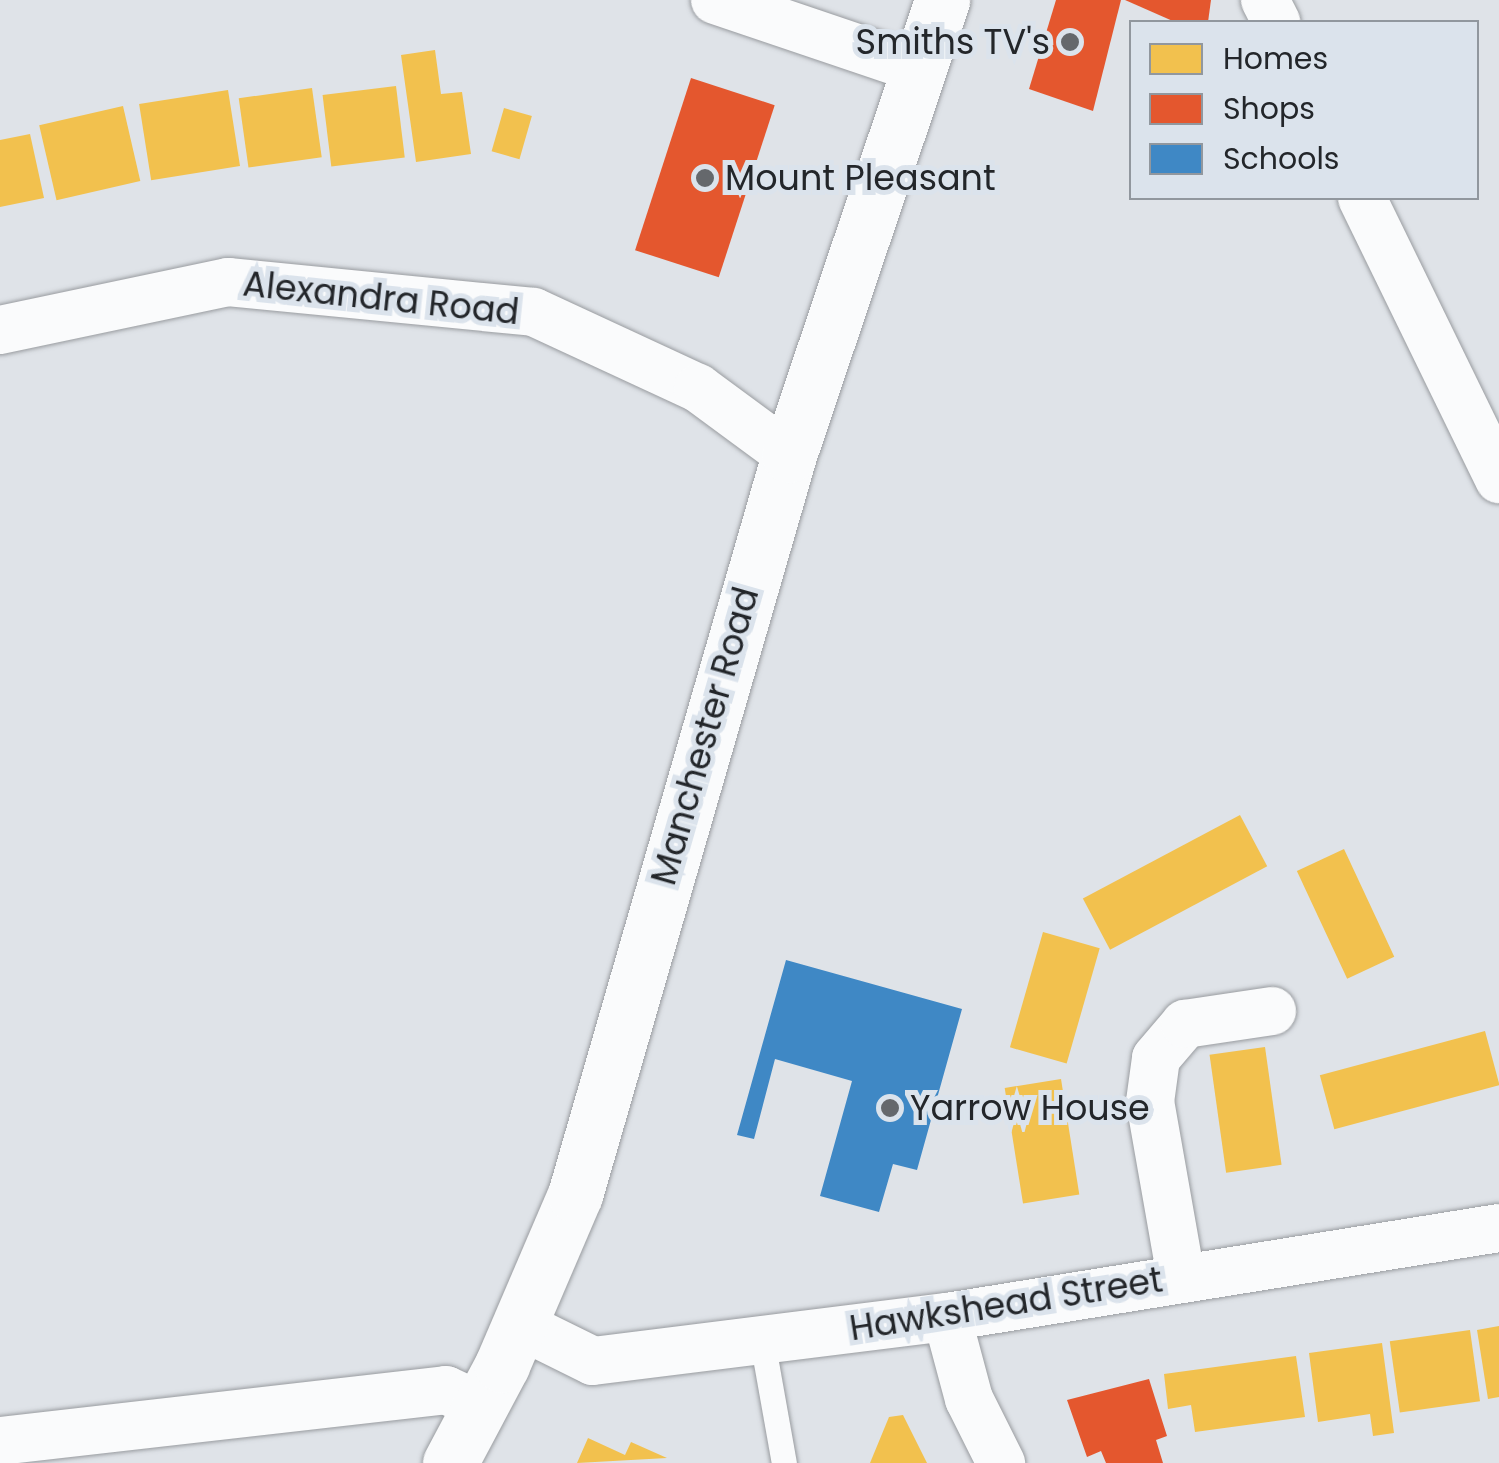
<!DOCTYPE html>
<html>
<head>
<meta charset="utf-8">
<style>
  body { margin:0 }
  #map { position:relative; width:1499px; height:1463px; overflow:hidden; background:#dfe3e8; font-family:Poppins,sans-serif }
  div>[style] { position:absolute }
  .homes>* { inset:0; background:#f2c14e; transform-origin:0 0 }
  .shops>* { inset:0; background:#e4572e; transform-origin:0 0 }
  .schools>* { inset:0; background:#3f88c5 }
  .roads { filter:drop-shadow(0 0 2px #999ca0) drop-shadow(0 0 2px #999ca0) }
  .service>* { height:25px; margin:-12.5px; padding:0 12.5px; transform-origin:12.5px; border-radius:12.5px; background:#fafbfc }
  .minor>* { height:48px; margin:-24px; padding:0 24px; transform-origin:24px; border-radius:24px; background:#fafbfc }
  .secondary>* { height:55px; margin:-27.5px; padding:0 27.5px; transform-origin:27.5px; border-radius:27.5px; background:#fafbfc }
  .dots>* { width:28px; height:28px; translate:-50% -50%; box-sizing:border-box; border:5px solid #dbe3ec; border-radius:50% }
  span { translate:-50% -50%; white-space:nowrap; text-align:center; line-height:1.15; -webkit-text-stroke:10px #dbe3ec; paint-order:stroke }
  .poi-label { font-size:35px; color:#23262a }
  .right { translate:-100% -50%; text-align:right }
  .left { translate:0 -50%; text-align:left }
  .street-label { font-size:35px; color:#23262a }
  .legend { position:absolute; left:1129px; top:20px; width:350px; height:180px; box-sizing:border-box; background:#dbe3ec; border:2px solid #91979e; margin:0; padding:12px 18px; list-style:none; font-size:30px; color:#23262a }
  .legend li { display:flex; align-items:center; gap:20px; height:50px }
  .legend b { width:50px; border:2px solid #91979e }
</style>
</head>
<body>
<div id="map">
  <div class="homes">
    <div style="clip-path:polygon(435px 50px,441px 94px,462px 92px,471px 154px,416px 162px,401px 55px)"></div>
    <div style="left:396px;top:86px;width:72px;height:74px;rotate:83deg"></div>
    <div style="left:312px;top:88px;width:70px;height:74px;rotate:82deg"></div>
    <div style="left:228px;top:90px;width:77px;height:90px;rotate:81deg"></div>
    <div style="left:123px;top:106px;width:77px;height:86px;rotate:77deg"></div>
    <div style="left:504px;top:108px;width:29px;height:45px;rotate:16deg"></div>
    <div style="clip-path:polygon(30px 134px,44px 198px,0 207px,0 140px)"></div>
    <div style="left:1240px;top:815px;width:58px;height:178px;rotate:62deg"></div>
    <div style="left:1344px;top:849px;width:119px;height:52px;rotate:65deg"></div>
    <div style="left:1043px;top:932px;width:59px;height:120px;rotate:16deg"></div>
    <div style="left:1485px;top:1031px;width:56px;height:171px;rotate:75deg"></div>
    <div style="left:1265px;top:1047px;width:119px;height:56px;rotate:82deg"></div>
    <div style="left:1061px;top:1079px;width:117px;height:57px;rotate:81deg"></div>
    <div style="clip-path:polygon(1499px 1326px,1499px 1397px,1488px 1399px,1477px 1330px)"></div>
    <div style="left:1470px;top:1330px;width:72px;height:81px;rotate:82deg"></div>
    <div style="clip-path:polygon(1382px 1343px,1394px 1433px,1373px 1436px,1370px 1414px,1318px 1422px,1309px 1353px)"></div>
    <div style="clip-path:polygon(1296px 1356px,1305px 1417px,1195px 1432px,1191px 1405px,1168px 1409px,1164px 1374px)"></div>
    <div style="clip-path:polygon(903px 1415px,927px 1463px,870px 1463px,889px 1417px)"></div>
    <div style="clip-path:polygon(588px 1438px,625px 1455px,631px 1442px,667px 1458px,577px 1463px)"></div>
  </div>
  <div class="shops">
    <div style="clip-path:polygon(1056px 0,1121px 0,1093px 111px,1029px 89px)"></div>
    <div style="clip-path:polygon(1125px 0,1211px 0,1208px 22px,1175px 22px)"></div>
    <div style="left:691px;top:78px;width:88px;height:181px;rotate:18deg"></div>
    <div style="clip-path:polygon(1149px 1379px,1167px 1436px,1156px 1440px,1163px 1463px,1106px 1463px,1101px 1451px,1087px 1457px,1067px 1400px)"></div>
  </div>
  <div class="schools">
    <div style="clip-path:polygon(786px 960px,962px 1009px,917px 1170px,893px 1164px,879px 1212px,820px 1196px,852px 1081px,775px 1059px,754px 1139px,737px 1135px)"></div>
  </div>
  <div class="roads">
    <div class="service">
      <div style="left:762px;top:1340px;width:125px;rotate:79.9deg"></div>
    </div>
    <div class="minor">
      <div style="left:715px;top:0;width:215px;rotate:18.7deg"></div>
      <div style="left:1265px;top:0;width:25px;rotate:63deg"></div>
      <div style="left:1362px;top:198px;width:313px;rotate:64deg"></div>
      <div style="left:0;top:330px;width:233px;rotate:-11.9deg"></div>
      <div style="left:228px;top:282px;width:307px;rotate:5.6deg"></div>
      <div style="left:534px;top:312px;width:181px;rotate:24.9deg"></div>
      <div style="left:698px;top:388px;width:113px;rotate:36.4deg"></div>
      <div style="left:1181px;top:1277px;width:178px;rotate:-100deg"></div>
      <div style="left:1150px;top:1102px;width:44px;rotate:-82.2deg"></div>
      <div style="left:1156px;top:1058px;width:45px;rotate:-49.5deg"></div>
      <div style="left:1185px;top:1024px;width:88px;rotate:-8.5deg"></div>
      <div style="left:947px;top:1317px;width:85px;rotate:75deg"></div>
      <div style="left:969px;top:1399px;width:72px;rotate:63.4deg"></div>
      <div style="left:520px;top:1325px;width:81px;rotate:26.3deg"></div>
      <div style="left:593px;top:1361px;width:357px;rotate:-7.1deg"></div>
      <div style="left:947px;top:1317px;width:559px;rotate:-9.16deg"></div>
      <div style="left:0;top:1441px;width:449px;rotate:-6.5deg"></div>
      <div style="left:446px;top:1390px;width:40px;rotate:25deg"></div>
    </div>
    <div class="secondary">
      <div style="left:450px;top:1463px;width:111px;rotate:-62deg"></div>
      <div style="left:502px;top:1365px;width:185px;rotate:-66.8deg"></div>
      <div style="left:575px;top:1195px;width:770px;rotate:-73.87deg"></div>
      <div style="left:789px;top:455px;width:480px;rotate:-71.4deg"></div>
    </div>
  </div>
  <div class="dots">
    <div style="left:1070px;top:42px;background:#65686c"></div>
    <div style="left:705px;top:178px;background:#65686c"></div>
    <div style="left:890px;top:1108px;background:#65686c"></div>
  </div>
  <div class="poi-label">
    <span class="right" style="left:1050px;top:42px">Smiths TV's</span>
    <span class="left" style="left:725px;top:178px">Mount Pleasant</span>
    <span class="left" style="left:910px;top:1108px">Yarrow House</span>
  </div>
  <div class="street-label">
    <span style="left:381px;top:298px;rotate:6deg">Alexandra Road</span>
    <span style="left:705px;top:736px;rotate:-74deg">Manchester Road</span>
    <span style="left:1006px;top:1304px;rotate:-9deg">Hawkshead Street</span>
  </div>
  <ul class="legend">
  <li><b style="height:28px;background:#f2c14e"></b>Homes</li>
  <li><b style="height:28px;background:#e4572e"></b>Shops</li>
  <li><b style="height:28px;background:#3f88c5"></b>Schools</li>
  </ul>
</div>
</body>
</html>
